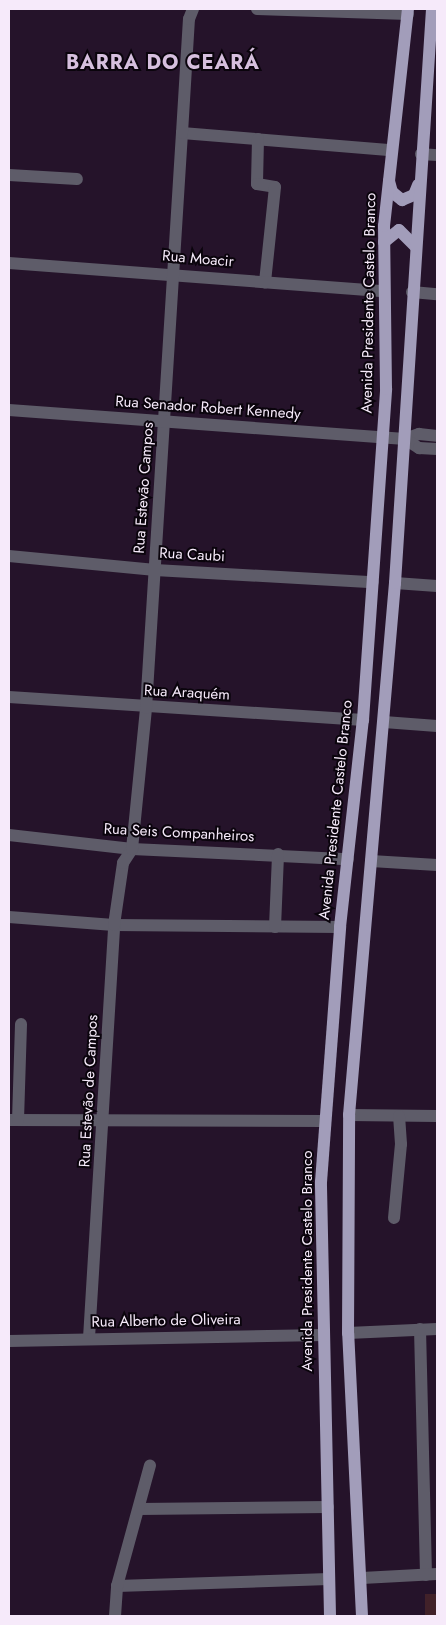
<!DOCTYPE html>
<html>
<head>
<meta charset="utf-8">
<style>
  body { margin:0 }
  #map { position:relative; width:446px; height:1625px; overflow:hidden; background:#25132a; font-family:Jost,sans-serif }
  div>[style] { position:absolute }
  .green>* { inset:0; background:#412129; transform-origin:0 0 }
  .minor>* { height:12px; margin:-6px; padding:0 6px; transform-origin:6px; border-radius:6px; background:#5e5c69 }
  .tertiary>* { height:12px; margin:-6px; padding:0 6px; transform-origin:6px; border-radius:6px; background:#5e5c69 }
  .primary>* { height:12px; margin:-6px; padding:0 6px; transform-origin:6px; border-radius:6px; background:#a29dba }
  span { translate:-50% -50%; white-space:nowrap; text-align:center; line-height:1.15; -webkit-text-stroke:4px #0a040c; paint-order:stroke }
  .street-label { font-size:15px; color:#f6eafa }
  .district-label { font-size:20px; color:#d6bfde; font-weight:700; letter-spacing:1px }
  .frame { position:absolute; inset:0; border:10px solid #f6eafa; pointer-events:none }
</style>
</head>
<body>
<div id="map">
  <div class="green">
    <div style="left:437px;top:1594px;width:22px;height:12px;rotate:90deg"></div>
  </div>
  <div class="minor">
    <div style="left:257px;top:9px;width:151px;rotate:1.9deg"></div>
    <div style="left:182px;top:133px;width:210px;rotate:4.7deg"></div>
    <div style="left:258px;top:139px;width:45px;rotate:91.3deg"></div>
    <div style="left:257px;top:184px;width:18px;rotate:9deg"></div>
    <div style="left:275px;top:187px;width:96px;rotate:96deg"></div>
    <div style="left:421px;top:154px;width:16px;rotate:4deg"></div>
    <div style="left:9px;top:175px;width:68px;rotate:3.4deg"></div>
    <div style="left:9px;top:263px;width:376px;rotate:4.3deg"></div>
    <div style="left:412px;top:292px;width:25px;rotate:5deg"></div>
    <div style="left:9px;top:556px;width:147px;rotate:5.5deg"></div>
    <div style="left:155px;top:570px;width:218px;rotate:3.2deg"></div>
    <div style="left:395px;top:583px;width:42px;rotate:4.1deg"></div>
    <div style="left:9px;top:697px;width:355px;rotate:3.7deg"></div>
    <div style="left:384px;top:722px;width:53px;rotate:4.3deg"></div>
    <div style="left:9px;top:835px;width:124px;rotate:6.5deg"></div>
    <div style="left:132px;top:849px;width:216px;rotate:2.7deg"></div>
    <div style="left:371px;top:861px;width:66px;rotate:3.5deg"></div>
    <div style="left:9px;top:917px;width:105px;rotate:4.4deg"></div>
    <div style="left:114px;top:925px;width:226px;rotate:0.5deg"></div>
    <div style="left:275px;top:927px;width:73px;rotate:-87.6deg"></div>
    <div style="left:349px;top:1115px;width:88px;rotate:0.7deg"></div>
    <div style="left:9px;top:1120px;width:316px;rotate:0.2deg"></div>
    <div style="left:18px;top:1120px;width:96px;rotate:-88.2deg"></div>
    <div style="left:394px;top:1218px;width:74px;rotate:-84.6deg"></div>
    <div style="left:401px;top:1144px;width:28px;rotate:-94deg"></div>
    <div style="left:420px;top:1329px;width:246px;rotate:88.6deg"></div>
    <div style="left:348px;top:1333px;width:89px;rotate:-2.6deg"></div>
    <div style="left:89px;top:1338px;width:414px;rotate:-86.5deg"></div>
    <div style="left:114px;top:925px;width:63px;rotate:-81.7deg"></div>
    <div style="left:123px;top:863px;width:17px;rotate:-57deg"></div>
    <div style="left:132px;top:849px;width:142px;rotate:-84.3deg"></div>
    <div style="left:146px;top:708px;width:576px;rotate:-86.42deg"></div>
    <div style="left:182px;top:133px;width:114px;rotate:-86.5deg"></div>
    <div style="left:189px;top:19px;width:11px;rotate:-68deg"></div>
    <div style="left:139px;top:1509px;width:189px;rotate:-0.6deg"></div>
    <div style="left:362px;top:1578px;width:75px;rotate:-3.1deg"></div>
    <div style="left:117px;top:1586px;width:212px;rotate:-1.9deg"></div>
    <div style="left:115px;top:1616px;width:30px;rotate:-86deg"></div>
    <div style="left:117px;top:1586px;width:125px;rotate:-74.7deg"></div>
  </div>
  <div class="tertiary">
    <div style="left:9px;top:410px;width:397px;rotate:4.2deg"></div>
    <div style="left:405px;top:439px;width:15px;rotate:-20deg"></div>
    <div style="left:419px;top:434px;width:18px;rotate:6deg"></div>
    <div style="left:405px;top:439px;width:17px;rotate:33deg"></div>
    <div style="left:419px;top:448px;width:18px;rotate:3deg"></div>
    <div style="left:9px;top:1341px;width:315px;rotate:-1.1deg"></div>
  </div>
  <div class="primary">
    <div style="left:389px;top:181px;width:11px;rotate:75deg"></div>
    <div style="left:392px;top:192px;width:13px;rotate:39deg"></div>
    <div style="left:402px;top:200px;width:13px;rotate:-23deg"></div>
    <div style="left:414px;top:195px;width:11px;rotate:-68deg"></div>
    <div style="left:384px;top:242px;width:19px;rotate:-39deg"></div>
    <div style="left:399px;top:230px;width:23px;rotate:45deg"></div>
    <div style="left:330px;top:1616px;width:434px;rotate:-91.2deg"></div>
    <div style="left:321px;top:1182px;width:256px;rotate:-85.7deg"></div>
    <div style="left:340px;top:927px;width:208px;rotate:-83.7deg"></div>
    <div style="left:363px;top:720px;width:332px;rotate:-86deg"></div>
    <div style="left:386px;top:389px;width:163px;rotate:-90.7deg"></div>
    <div style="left:384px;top:226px;width:218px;rotate:-83.7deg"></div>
    <div style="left:362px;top:1616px;width:283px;rotate:-92.8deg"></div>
    <div style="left:348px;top:1333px;width:218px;rotate:-89.7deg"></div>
    <div style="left:349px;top:1115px;width:534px;rotate:-85.06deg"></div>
    <div style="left:395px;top:583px;width:575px;rotate:-86.31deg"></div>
  </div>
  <div class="street-label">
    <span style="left:198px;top:259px;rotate:5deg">Rua Moacir</span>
    <span style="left:369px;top:303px;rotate:-89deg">Avenida Presidente Castelo Branco</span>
    <span style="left:208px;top:408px;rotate:4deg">Rua Senador Robert Kennedy</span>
    <span style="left:144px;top:488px;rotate:-86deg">Rua Estevão Campos</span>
    <span style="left:192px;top:555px;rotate:3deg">Rua Caubi</span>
    <span style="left:187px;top:693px;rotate:3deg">Rua Araquém</span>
    <span style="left:336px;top:810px;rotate:-84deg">Avenida Presidente Castelo Branco</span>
    <span style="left:179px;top:833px;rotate:3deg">Rua Seis Companheiros</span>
    <span style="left:89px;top:1091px;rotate:-87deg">Rua Estevão de Campos</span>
    <span style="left:308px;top:1261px;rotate:-90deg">Avenida Presidente Castelo Branco</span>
    <span style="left:166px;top:1321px;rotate:-1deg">Rua Alberto de Oliveira</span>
  </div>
  <div class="district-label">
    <span style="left:163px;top:62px">BARRA DO CEARÁ</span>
  </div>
  <div class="frame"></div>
</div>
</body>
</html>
